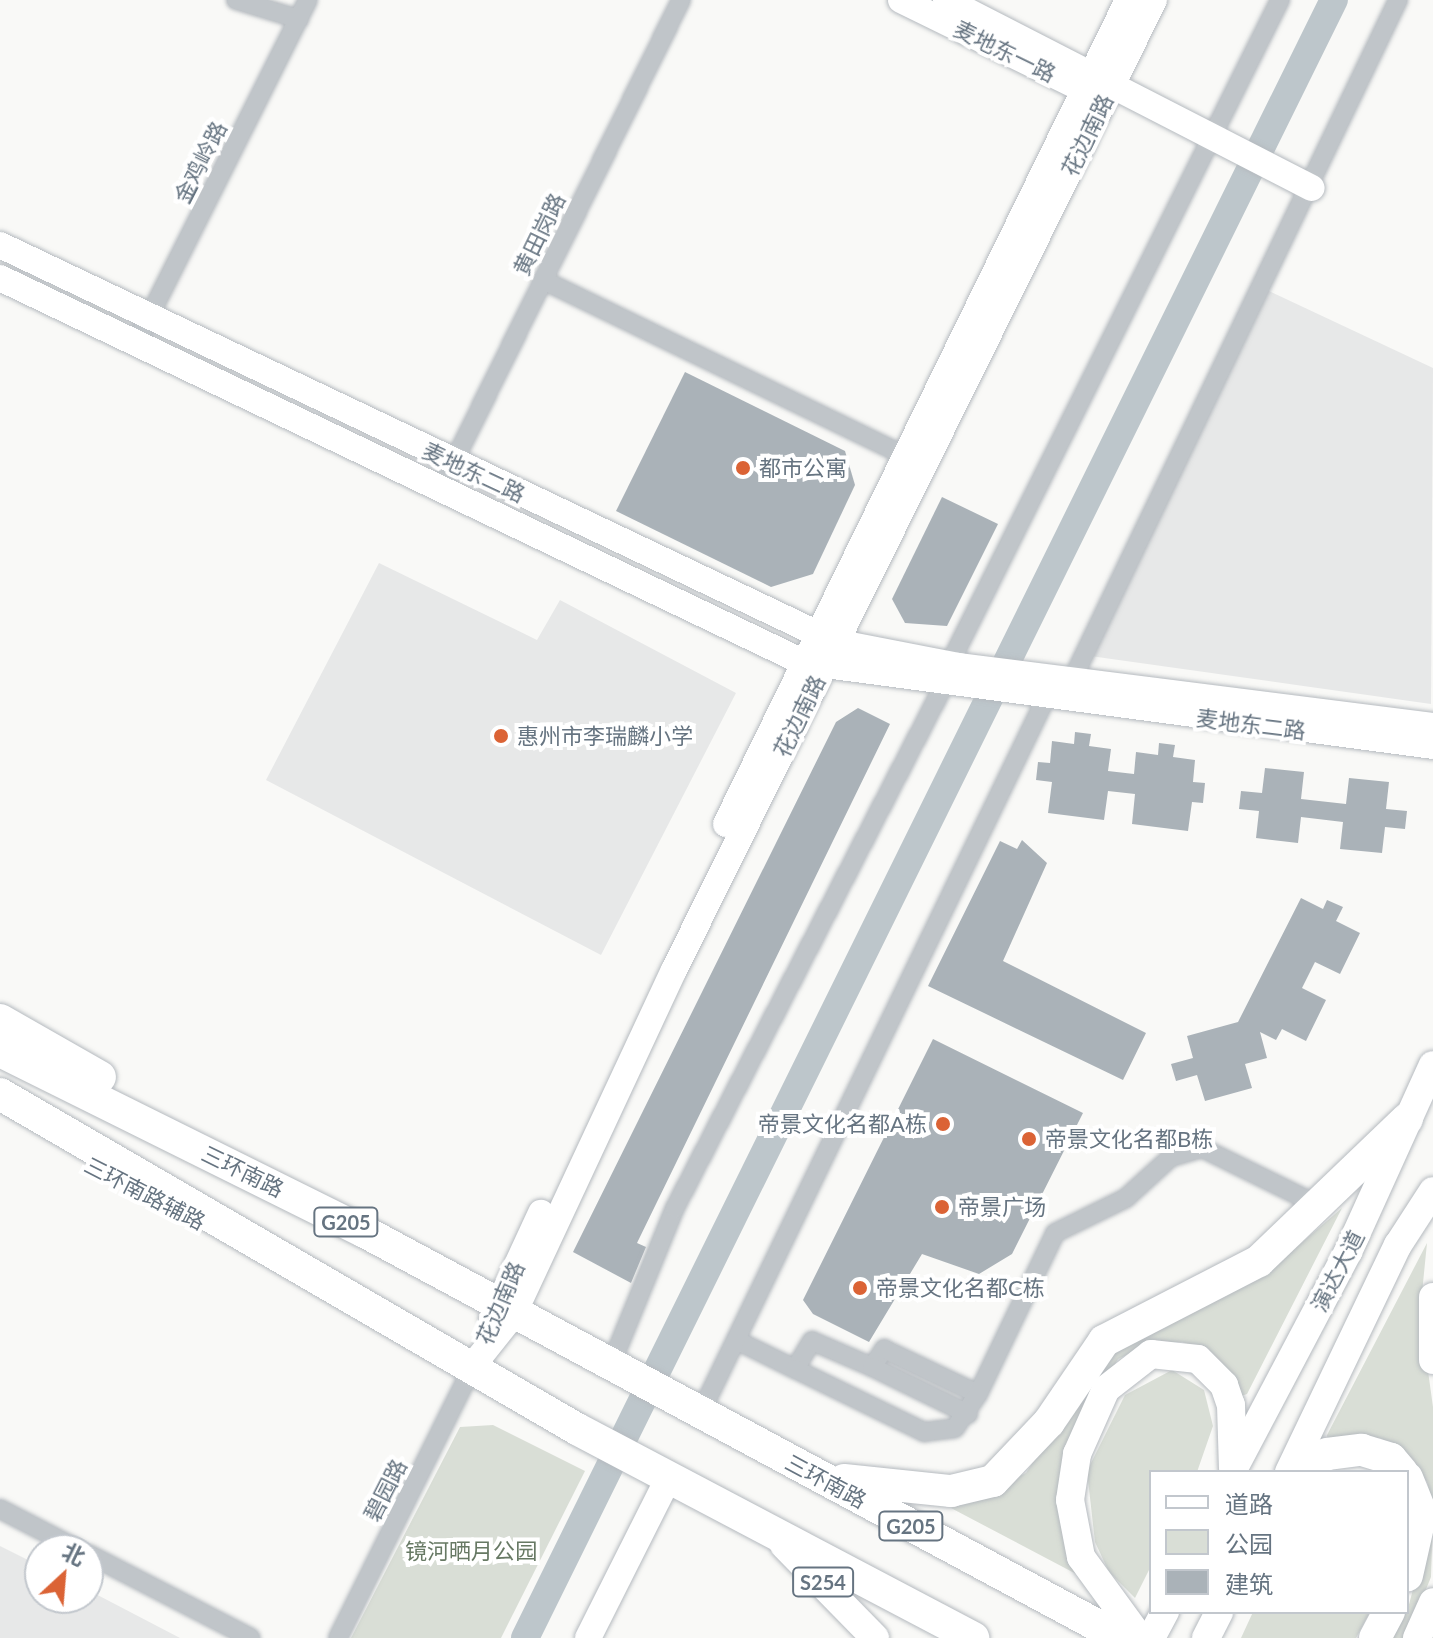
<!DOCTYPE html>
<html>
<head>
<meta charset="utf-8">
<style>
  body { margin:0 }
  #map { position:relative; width:1433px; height:1638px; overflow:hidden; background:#f9f9f7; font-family:Lato,"Noto Sans SC",sans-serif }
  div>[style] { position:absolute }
  .built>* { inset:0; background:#e7e8e8 }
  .green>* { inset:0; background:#d9ded6 }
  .river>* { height:28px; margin:-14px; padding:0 14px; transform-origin:14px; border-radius:14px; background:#bdc6cb }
  .building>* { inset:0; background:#aab2b8 }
  .roads { filter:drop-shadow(0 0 2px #b5babf) drop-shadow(0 0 2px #b5babf) }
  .street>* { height:18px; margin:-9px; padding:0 9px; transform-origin:9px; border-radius:9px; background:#c0c5c9 }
  .secondary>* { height:26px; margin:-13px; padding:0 13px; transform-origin:13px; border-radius:13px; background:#fff }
  .primary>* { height:28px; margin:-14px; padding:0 14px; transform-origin:14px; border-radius:14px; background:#fff }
  .highway>* { height:32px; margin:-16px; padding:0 16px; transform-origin:16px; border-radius:16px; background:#fff }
  .dots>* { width:22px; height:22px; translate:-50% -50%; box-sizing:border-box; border:4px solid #fff; border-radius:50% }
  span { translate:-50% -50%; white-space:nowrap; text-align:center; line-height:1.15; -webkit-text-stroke:8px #fff; paint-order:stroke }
  .shield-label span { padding:2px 6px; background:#fff; border:2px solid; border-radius:6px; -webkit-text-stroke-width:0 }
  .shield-label { font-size:20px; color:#667481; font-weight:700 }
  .street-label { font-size:22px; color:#667481 }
  .poi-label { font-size:22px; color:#667481 }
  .left { translate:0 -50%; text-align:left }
  .right { translate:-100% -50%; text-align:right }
  .park-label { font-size:22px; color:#677964 }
  .legend { position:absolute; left:1149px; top:1470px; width:260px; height:144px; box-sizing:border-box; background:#fff; border:2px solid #c2c7cd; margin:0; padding:10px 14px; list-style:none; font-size:24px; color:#667481 }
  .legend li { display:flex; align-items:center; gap:16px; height:40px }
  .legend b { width:40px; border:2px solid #c2c7cd }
  .north { position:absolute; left:24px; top:1534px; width:80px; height:80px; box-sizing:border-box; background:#fff; border:2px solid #c2c7cd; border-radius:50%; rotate:26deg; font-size:22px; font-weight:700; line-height:32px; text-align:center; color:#667481 }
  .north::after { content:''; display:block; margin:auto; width:28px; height:36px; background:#db6335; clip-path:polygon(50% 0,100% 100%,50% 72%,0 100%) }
</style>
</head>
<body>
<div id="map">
  <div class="built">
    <div style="clip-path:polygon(1254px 284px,1433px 368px,1431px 704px,1076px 654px)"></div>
    <div style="clip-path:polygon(379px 563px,537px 640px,560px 600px,736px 693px,601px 955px,266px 780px)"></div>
    <div style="clip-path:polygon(0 1546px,40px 1566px,40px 1598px,88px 1598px,88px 1590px,180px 1638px,0 1638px)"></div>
  </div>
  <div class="green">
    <div style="clip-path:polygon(1342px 1208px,1247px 1394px,1241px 1396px,1198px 1348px,1182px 1342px,1149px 1344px,1118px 1359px,1071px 1442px,1080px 1576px,951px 1508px,1026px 1473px,1101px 1356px,1285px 1257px)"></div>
    <div style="clip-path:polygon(1427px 1243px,1420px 1313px,1433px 1407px,1433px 1504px,1427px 1482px,1403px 1452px,1380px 1438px,1328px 1444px,1327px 1435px)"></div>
    <div style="clip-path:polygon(1172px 1370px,1204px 1390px,1213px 1426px,1197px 1472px,1151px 1472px,1151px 1566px,1135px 1598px,1109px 1572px,1095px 1542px,1087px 1471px,1125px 1395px)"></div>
    <div style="clip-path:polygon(493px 1425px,585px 1471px,501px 1638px,351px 1638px,460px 1427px)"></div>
    <div style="clip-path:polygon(1433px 1514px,1431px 1577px,1406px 1638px,1382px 1638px,1399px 1612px,1407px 1612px)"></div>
    <div style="clip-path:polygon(1253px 1612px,1370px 1612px,1356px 1638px,1241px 1638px)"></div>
  </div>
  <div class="river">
    <div style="left:525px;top:1638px;width:1827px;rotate:-63.72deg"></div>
  </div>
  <div class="building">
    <div style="clip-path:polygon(685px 372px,845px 451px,855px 485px,813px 574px,771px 587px,616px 511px)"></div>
    <div style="clip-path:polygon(942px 497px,998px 524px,947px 626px,905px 623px,892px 599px)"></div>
    <div style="clip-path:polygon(858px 708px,890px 724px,637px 1243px,646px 1247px,631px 1283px,573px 1252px,836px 722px)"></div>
    <div style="clip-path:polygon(1075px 732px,1091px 734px,1089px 746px,1111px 749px,1108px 771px,1134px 774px,1136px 752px,1158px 755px,1159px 743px,1175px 745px,1173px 757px,1195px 760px,1193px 782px,1205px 783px,1203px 803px,1192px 802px,1188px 831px,1132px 824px,1135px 794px,1108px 791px,1104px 820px,1048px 813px,1052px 782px,1036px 780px,1038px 762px,1050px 763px,1052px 741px,1074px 744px)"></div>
    <div style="clip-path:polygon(1265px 768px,1304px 772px,1301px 799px,1346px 804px,1349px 778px,1389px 782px,1386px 809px,1407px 811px,1405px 829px,1385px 827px,1382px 853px,1340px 849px,1343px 822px,1301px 817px,1298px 843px,1256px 838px,1259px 811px,1239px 809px,1241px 791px,1262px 793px)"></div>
    <div style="clip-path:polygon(1022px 840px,1047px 863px,1003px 961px,1146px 1033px,1123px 1080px,928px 986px,1000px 841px,1017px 849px)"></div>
    <div style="clip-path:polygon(1301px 898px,1323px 909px,1327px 900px,1343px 907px,1336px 921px,1360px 933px,1340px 974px,1315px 962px,1302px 988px,1326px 1000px,1306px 1041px,1282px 1029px,1276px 1040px,1260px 1032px,1267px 1058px,1245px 1064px,1252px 1088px,1205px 1101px,1197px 1075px,1176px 1081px,1171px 1064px,1193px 1058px,1187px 1036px,1238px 1022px)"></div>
    <div style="clip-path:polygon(933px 1039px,1083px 1113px,1012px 1254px,979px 1274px,922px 1254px,869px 1342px,813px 1314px,803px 1300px)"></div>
  </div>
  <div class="roads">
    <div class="street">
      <div style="left:236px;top:0;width:66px;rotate:16.8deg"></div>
      <div style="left:543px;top:280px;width:414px;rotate:25.9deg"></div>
      <div style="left:135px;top:345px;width:386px;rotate:-63.4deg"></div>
      <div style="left:440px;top:490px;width:546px;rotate:-63.81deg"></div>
      <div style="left:949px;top:665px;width:743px;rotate:-63.54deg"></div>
      <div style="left:1073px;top:678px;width:752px;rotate:-64.39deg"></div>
      <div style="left:736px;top:1340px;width:66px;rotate:26.2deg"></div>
      <div style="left:795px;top:1369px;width:33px;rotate:-59deg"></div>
      <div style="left:812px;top:1341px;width:65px;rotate:23.4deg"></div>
      <div style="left:872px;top:1367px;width:22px;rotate:-56deg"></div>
      <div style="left:884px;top:1349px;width:104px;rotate:25.6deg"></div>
      <div style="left:978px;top:1394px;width:178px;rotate:-64.4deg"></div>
      <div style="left:1055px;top:1233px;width:79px;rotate:-26.2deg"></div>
      <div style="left:1126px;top:1198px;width:61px;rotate:-42.3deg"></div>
      <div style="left:1171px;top:1157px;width:32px;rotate:-16deg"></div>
      <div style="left:1202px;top:1148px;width:134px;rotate:26.2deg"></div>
      <div style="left:610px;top:1367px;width:172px;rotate:-67.8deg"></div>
      <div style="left:675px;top:1208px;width:588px;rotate:-62.78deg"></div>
      <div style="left:872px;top:1367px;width:107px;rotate:26.1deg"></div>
      <div style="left:795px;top:1369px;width:144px;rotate:26deg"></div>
      <div style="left:924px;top:1432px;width:31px;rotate:-7deg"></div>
      <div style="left:955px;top:1428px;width:41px;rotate:-55.9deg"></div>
      <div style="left:700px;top:1414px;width:795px;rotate:-64.21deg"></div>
      <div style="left:0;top:1509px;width:89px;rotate:27.4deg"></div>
      <div style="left:88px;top:1554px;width:183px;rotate:27.3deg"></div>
      <div style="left:338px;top:1638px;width:306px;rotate:-63.6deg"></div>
    </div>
    <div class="secondary">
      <div style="left:901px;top:0;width:203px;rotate:26.1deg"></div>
      <div style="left:1083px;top:89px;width:16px;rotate:-4deg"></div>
      <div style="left:946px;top:0;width:411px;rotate:27.2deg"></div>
      <div style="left:0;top:245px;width:925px;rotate:25.43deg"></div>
      <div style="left:835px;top:642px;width:126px;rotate:11deg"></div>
      <div style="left:959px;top:666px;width:478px;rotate:7.2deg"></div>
      <div style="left:0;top:278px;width:890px;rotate:25.56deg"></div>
      <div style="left:803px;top:662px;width:636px;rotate:7.59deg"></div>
      <div style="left:726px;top:824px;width:917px;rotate:-63.99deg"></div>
      <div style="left:492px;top:1319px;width:117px;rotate:-65.2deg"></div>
      <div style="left:474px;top:1364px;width:63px;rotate:-51.5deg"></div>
      <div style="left:513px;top:1315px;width:381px;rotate:-65deg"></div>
      <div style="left:674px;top:970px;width:1082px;rotate:-63.67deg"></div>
      <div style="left:588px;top:1638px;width:180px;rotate:-63.3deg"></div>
    </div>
    <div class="primary">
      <div style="left:1433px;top:1297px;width:63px;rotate:90deg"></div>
      <div style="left:1234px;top:1468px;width:244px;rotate:-62.2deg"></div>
      <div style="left:1348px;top:1252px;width:205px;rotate:-65.6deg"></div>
      <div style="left:1289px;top:1472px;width:252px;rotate:-64.4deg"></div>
      <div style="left:1398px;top:1245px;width:64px;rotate:-57.1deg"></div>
      <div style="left:784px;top:1545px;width:130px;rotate:45.6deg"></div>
      <div style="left:1140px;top:1638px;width:100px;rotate:-126.1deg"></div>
      <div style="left:1081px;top:1557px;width:58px;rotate:-100.9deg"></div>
      <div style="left:1070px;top:1500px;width:47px;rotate:-81.3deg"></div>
      <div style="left:1077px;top:1454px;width:71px;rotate:-66deg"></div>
      <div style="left:1106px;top:1389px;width:57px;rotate:-37.9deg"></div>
      <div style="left:1151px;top:1354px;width:47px;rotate:6.1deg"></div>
      <div style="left:1198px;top:1359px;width:37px;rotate:45deg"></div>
      <div style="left:1224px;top:1385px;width:21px;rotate:71deg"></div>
      <div style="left:1231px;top:1405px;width:63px;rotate:88.2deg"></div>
      <div style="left:1151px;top:1638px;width:30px;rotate:-62deg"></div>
      <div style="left:1206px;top:1638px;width:29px;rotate:-63deg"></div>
      <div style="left:1417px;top:1638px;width:39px;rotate:-66deg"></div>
    </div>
    <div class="highway">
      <div style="left:0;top:1020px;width:115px;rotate:29.7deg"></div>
      <div style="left:0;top:1051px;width:407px;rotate:26.4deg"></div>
      <div style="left:365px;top:1232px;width:858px;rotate:28.24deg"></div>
      <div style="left:0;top:1094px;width:667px;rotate:30.14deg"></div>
      <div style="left:577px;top:1429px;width:448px;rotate:27.8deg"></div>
      <div style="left:1292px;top:1472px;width:39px;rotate:-27deg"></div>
      <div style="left:1327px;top:1454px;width:35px;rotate:-7deg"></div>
      <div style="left:1362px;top:1450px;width:30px;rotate:17deg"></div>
      <div style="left:1391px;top:1459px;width:17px;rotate:50deg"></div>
      <div style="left:1407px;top:1478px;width:38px;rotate:68deg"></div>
      <div style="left:1421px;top:1513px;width:64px;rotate:102.7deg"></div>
      <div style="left:844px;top:1480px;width:108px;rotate:5.9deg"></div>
      <div style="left:951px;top:1491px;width:43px;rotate:-13.4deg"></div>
      <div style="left:993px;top:1481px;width:81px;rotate:-46.5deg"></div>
      <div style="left:1049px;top:1422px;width:98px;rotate:-55.8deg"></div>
      <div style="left:1104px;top:1341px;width:174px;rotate:-27.3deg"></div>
      <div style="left:1259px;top:1261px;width:205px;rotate:-43.8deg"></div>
      <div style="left:1375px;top:1638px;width:30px;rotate:-62deg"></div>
    </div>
  </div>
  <div class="dots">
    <div style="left:743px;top:468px;background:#db6335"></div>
    <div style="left:501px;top:736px;background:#db6335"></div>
    <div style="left:943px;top:1124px;background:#db6335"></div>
    <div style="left:1029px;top:1139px;background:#db6335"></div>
    <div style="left:942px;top:1207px;background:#db6335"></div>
    <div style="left:860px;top:1288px;background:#db6335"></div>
  </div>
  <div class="shield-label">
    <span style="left:346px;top:1222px">G205</span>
    <span style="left:911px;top:1526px">G205</span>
    <span style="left:823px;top:1582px">S254</span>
  </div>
  <div class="street-label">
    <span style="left:1005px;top:51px;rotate:26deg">麦地东一路</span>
    <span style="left:1087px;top:135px;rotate:-64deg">花边南路</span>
    <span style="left:200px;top:162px;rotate:-63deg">金鸡岭路</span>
    <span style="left:539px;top:234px;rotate:-64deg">黄田岗路</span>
    <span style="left:474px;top:472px;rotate:25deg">麦地东二路</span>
    <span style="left:799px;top:716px;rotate:-64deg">花边南路</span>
    <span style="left:1251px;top:724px;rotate:7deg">麦地东二路</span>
    <span style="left:243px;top:1171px;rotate:26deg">三环南路</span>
    <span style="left:145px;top:1193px;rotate:27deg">三环南路辅路</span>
    <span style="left:1337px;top:1271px;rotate:-63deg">演达大道</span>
    <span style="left:500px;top:1303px;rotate:-67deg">花边南路</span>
    <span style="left:826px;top:1481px;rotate:28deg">三环南路</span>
    <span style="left:385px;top:1490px;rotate:-63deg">碧园路</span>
  </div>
  <div class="poi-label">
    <span class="left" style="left:759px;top:468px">都市公寓</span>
    <span class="left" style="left:517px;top:736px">惠州市李瑞麟小学</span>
    <span class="right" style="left:927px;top:1124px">帝景文化名都A栋</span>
    <span class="left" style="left:1045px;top:1139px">帝景文化名都B栋</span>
    <span class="left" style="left:958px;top:1207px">帝景广场</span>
    <span class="left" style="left:876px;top:1288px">帝景文化名都C栋</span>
  </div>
  <div class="park-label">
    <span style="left:471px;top:1551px">镜河晒月公园</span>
  </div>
  <ul class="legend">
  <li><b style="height:10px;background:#fff"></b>道路</li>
  <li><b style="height:22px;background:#d9ded6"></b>公园</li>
  <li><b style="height:22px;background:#aab2b8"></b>建筑</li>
  </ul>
  <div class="north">北</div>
</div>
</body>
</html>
